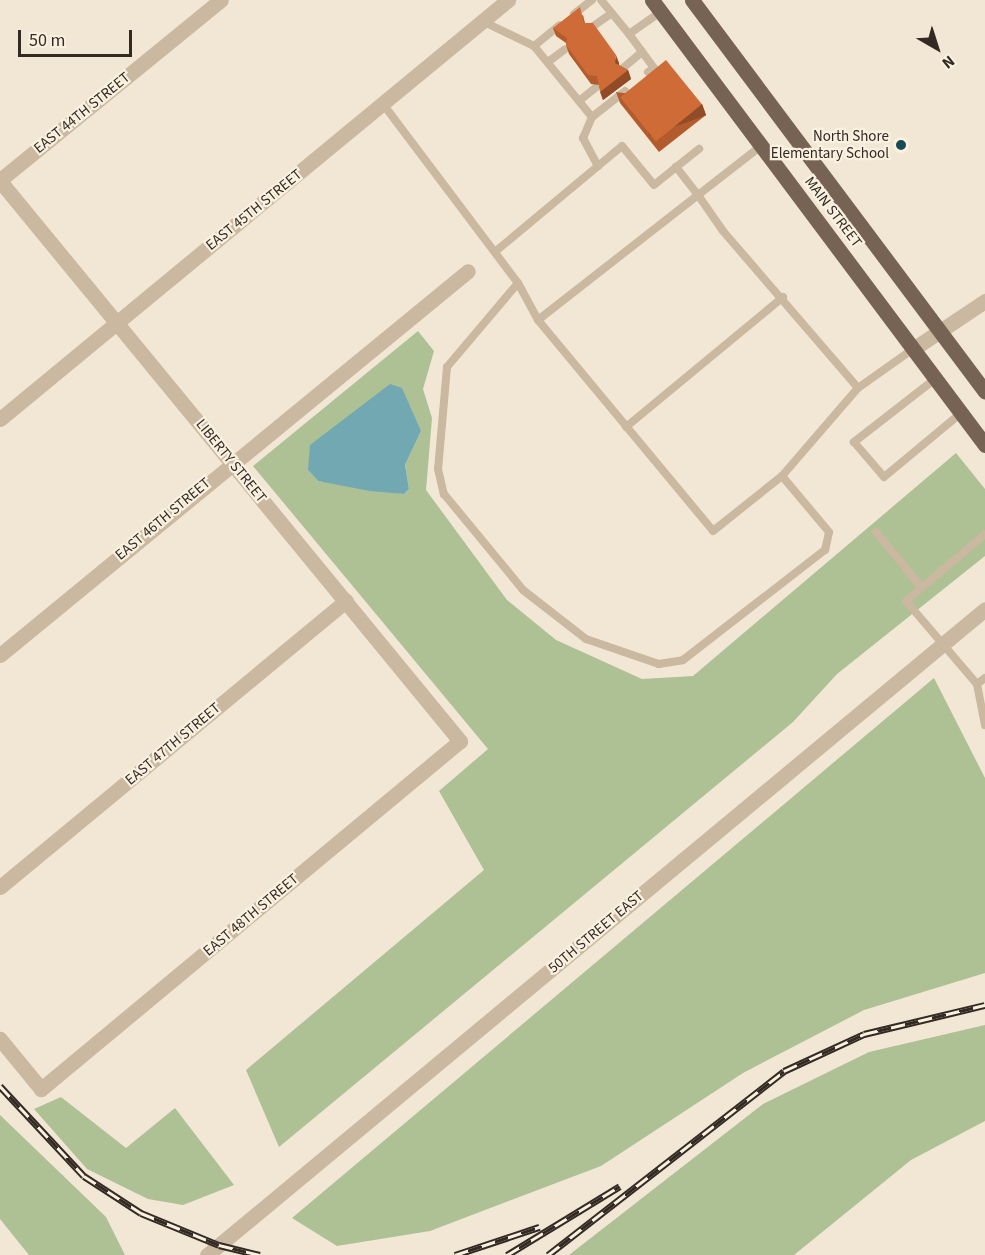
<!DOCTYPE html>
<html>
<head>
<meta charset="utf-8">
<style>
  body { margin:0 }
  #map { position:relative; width:985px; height:1255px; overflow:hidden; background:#f2e7d4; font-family:"Source Sans 3",sans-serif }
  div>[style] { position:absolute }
  .green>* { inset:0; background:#adc194 }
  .water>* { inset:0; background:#72a8b1 }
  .service>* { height:8px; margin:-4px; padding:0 4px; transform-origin:4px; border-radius:4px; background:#cab8a0 }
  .minor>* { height:15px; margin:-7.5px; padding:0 7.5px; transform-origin:7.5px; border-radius:7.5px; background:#cab8a0 }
  .tertiary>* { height:15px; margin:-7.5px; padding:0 7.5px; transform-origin:7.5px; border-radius:7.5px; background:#cab8a0 }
  .primary>* { height:15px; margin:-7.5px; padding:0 7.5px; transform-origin:7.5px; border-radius:7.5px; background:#776353 }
  .rail>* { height:7px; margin-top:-3.5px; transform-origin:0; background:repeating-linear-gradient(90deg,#faf1e0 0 14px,#342a24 0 28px); box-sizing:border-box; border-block:2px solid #342a24 }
  .wall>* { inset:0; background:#b25c2e }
  .shaded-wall>* { inset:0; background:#914b26; transform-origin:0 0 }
  .building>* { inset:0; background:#cf6b36; transform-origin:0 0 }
  .dots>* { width:16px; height:16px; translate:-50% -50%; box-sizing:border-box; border:3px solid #faf1e0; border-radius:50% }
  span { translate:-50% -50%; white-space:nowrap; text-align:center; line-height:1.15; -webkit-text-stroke:4.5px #faf1e0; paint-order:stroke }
  .street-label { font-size:15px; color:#342a24 }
  .poi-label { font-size:15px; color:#342a24 }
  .right { translate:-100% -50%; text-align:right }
  .north { position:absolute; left:907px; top:18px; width:60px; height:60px; -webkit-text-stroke:4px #faf1e0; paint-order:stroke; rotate:141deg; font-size:16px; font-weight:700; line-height:24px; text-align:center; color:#342a24 }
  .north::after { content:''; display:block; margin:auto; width:21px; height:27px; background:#342a24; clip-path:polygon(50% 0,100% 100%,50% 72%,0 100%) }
  .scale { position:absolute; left:18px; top:30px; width:114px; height:27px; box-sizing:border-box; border:3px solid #342a24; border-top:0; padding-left:8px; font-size:18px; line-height:21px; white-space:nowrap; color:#342a24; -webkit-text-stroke:4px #faf1e0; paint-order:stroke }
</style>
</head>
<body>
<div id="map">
  <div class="green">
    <div style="clip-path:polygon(evenodd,418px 331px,434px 351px,423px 389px,432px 418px,426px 490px,507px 600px,556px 640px,642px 679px,693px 676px,956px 453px,985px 489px,985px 556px,837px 674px,793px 722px,279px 1147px,246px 1070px,484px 870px,439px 791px,488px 749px,253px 466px,418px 331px,421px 431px,405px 465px,409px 489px,404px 494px,318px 481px,308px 470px,421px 431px)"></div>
    <div style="clip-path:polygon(934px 678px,985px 778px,985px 973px,864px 1010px,743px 1073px,601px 1166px,430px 1231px,337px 1246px,292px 1218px)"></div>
    <div style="clip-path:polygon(985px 1025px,985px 1121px,911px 1160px,794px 1255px,569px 1255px,763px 1104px,869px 1052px)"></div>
    <div style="clip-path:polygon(61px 1097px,126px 1148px,175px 1108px,234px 1185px,183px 1205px,148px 1199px,87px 1169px,34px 1109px)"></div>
    <div style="clip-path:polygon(0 1115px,106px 1217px,125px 1255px,29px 1255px,0 1219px)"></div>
  </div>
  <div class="water">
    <div style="clip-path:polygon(390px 384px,402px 388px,421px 431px,405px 465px,409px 489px,404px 494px,370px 491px,318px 481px,308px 470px,310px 445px)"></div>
  </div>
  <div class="service">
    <div style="left:601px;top:0;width:44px;rotate:50.5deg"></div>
    <div style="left:574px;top:14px;width:23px;rotate:-38deg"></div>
    <div style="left:482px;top:21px;width:58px;rotate:25.7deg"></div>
    <div style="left:534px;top:46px;width:92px;rotate:50.8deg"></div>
    <div style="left:592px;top:117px;width:42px;rotate:-38.2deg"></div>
    <div style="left:592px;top:27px;width:24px;rotate:-35deg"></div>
    <div style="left:534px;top:46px;width:33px;rotate:-39deg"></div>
    <div style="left:548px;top:62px;width:21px;rotate:-37deg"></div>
    <div style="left:623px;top:68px;width:25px;rotate:-40deg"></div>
    <div style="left:648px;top:72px;width:7px;rotate:-34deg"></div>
    <div style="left:654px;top:68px;width:42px;rotate:-126.3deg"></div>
    <div style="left:629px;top:34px;width:39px;rotate:-35deg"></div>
    <div style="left:579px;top:101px;width:21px;rotate:-39deg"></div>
    <div style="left:383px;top:104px;width:224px;rotate:53deg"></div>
    <div style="left:518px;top:283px;width:110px;rotate:130.2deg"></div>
    <div style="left:447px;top:367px;width:102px;rotate:95deg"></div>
    <div style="left:438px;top:469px;width:26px;rotate:77deg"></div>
    <div style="left:444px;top:494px;width:124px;rotate:50.5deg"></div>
    <div style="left:523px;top:590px;width:80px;rotate:37.9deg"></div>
    <div style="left:586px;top:639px;width:77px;rotate:18.9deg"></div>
    <div style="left:659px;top:664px;width:24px;rotate:-9deg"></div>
    <div style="left:683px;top:660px;width:180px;rotate:-37.8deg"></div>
    <div style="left:825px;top:550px;width:18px;rotate:-77deg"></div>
    <div style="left:829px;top:532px;width:73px;rotate:-130deg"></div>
    <div style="left:782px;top:476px;width:116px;rotate:-49.2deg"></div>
    <div style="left:592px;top:117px;width:23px;rotate:113deg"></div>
    <div style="left:583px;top:138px;width:32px;rotate:62deg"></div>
    <div style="left:761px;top:146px;width:80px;rotate:142.1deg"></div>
    <div style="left:698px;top:195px;width:44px;rotate:55.2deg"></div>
    <div style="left:723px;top:231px;width:207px;rotate:49.3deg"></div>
    <div style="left:858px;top:388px;width:67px;rotate:-35.3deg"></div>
    <div style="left:496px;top:251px;width:164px;rotate:-39.8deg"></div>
    <div style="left:622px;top:146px;width:50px;rotate:50.6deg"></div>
    <div style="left:654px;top:185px;width:58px;rotate:-38.7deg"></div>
    <div style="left:518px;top:283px;width:42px;rotate:61.6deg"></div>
    <div style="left:538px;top:320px;width:203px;rotate:-38deg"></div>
    <div style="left:698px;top:195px;width:36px;rotate:-128deg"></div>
    <div style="left:538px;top:320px;width:274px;rotate:50.3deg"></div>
    <div style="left:713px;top:531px;width:88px;rotate:-38.6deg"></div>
    <div style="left:935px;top:379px;width:103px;rotate:142.1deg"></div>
    <div style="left:854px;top:442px;width:46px;rotate:49.4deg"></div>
    <div style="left:884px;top:477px;width:100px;rotate:-39.7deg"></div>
    <div style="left:626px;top:427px;width:204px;rotate:-39.6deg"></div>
    <div style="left:876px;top:532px;width:72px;rotate:50.6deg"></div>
    <div style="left:985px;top:534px;width:104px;rotate:139.7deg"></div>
    <div style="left:906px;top:601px;width:109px;rotate:49.5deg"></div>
    <div style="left:977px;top:684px;width:10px;rotate:-37deg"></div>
    <div style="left:977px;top:684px;width:42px;rotate:79deg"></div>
  </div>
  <div class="minor">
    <div style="left:0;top:181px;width:725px;rotate:50.6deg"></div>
    <div style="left:460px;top:741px;width:545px;rotate:140.29deg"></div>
    <div style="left:41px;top:1089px;width:65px;rotate:-129.4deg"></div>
    <div style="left:0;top:419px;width:659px;rotate:-39.52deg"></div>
    <div style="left:0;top:655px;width:605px;rotate:-39.37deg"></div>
    <div style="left:0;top:887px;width:449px;rotate:-39.6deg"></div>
  </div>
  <div class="tertiary">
    <div style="left:0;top:180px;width:285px;rotate:-39.2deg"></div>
    <div style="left:913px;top:349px;width:87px;rotate:-33.7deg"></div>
    <div style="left:207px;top:1255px;width:1011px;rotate:-39.7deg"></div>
  </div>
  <div class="primary">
    <div style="left:652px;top:0;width:556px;rotate:53.19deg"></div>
    <div style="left:692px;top:0;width:489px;rotate:53.2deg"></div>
  </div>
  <div class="rail">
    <div style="left:0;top:1086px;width:123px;rotate:47deg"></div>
    <div style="left:84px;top:1176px;width:68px;rotate:33deg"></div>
    <div style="left:141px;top:1213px;width:84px;rotate:22.3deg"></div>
    <div style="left:219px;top:1245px;width:42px;rotate:13.7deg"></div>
    <div style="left:455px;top:1255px;width:89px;rotate:-18.4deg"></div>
    <div style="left:507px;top:1255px;width:132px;rotate:-31.4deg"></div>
    <div style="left:548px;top:1255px;width:299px;rotate:-37.9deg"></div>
    <div style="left:784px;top:1071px;width:88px;rotate:-24.8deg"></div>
    <div style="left:864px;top:1034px;width:124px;rotate:-13.5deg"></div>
  </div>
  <div class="wall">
    <div style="clip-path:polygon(583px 15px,585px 23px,619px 63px,619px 65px,628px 70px,631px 79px,603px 100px,599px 85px,591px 84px,569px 54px,566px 45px,566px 43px,556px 36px,553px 28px)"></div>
    <div style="clip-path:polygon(616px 92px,702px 104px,706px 115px,659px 152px,620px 103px)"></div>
  </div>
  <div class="shaded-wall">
    <div style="clip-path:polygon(616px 55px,619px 63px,618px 71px,615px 63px)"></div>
    <div style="clip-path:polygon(628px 70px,631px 79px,603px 100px,600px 92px)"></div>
    <div style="left:702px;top:104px;width:12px;height:60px;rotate:70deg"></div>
  </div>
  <div class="building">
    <div style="clip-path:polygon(580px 7px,584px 23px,593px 23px,616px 55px,615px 63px,628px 70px,600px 92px,597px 76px,588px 75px,566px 45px,567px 38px,553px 28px)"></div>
    <div style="left:666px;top:60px;width:57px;height:59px;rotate:51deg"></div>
  </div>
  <div class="dots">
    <div style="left:901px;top:145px;background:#174c57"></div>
  </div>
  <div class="street-label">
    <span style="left:82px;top:113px;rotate:-39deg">EAST 44TH STREET</span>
    <span style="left:254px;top:210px;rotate:-39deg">EAST 45TH STREET</span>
    <span style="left:833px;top:212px;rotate:53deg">MAIN STREET</span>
    <span style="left:231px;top:461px;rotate:51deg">LIBERTY STREET</span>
    <span style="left:163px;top:519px;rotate:-40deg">EAST 46TH STREET</span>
    <span style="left:173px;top:744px;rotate:-40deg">EAST 47TH STREET</span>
    <span style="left:251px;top:915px;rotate:-40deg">EAST 48TH STREET</span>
    <span style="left:596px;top:932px;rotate:-40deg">50TH STREET EAST</span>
  </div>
  <div class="poi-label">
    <span class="right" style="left:889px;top:145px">North Shore<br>Elementary School</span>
  </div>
  <div class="north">N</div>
  <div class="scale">50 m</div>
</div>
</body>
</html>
